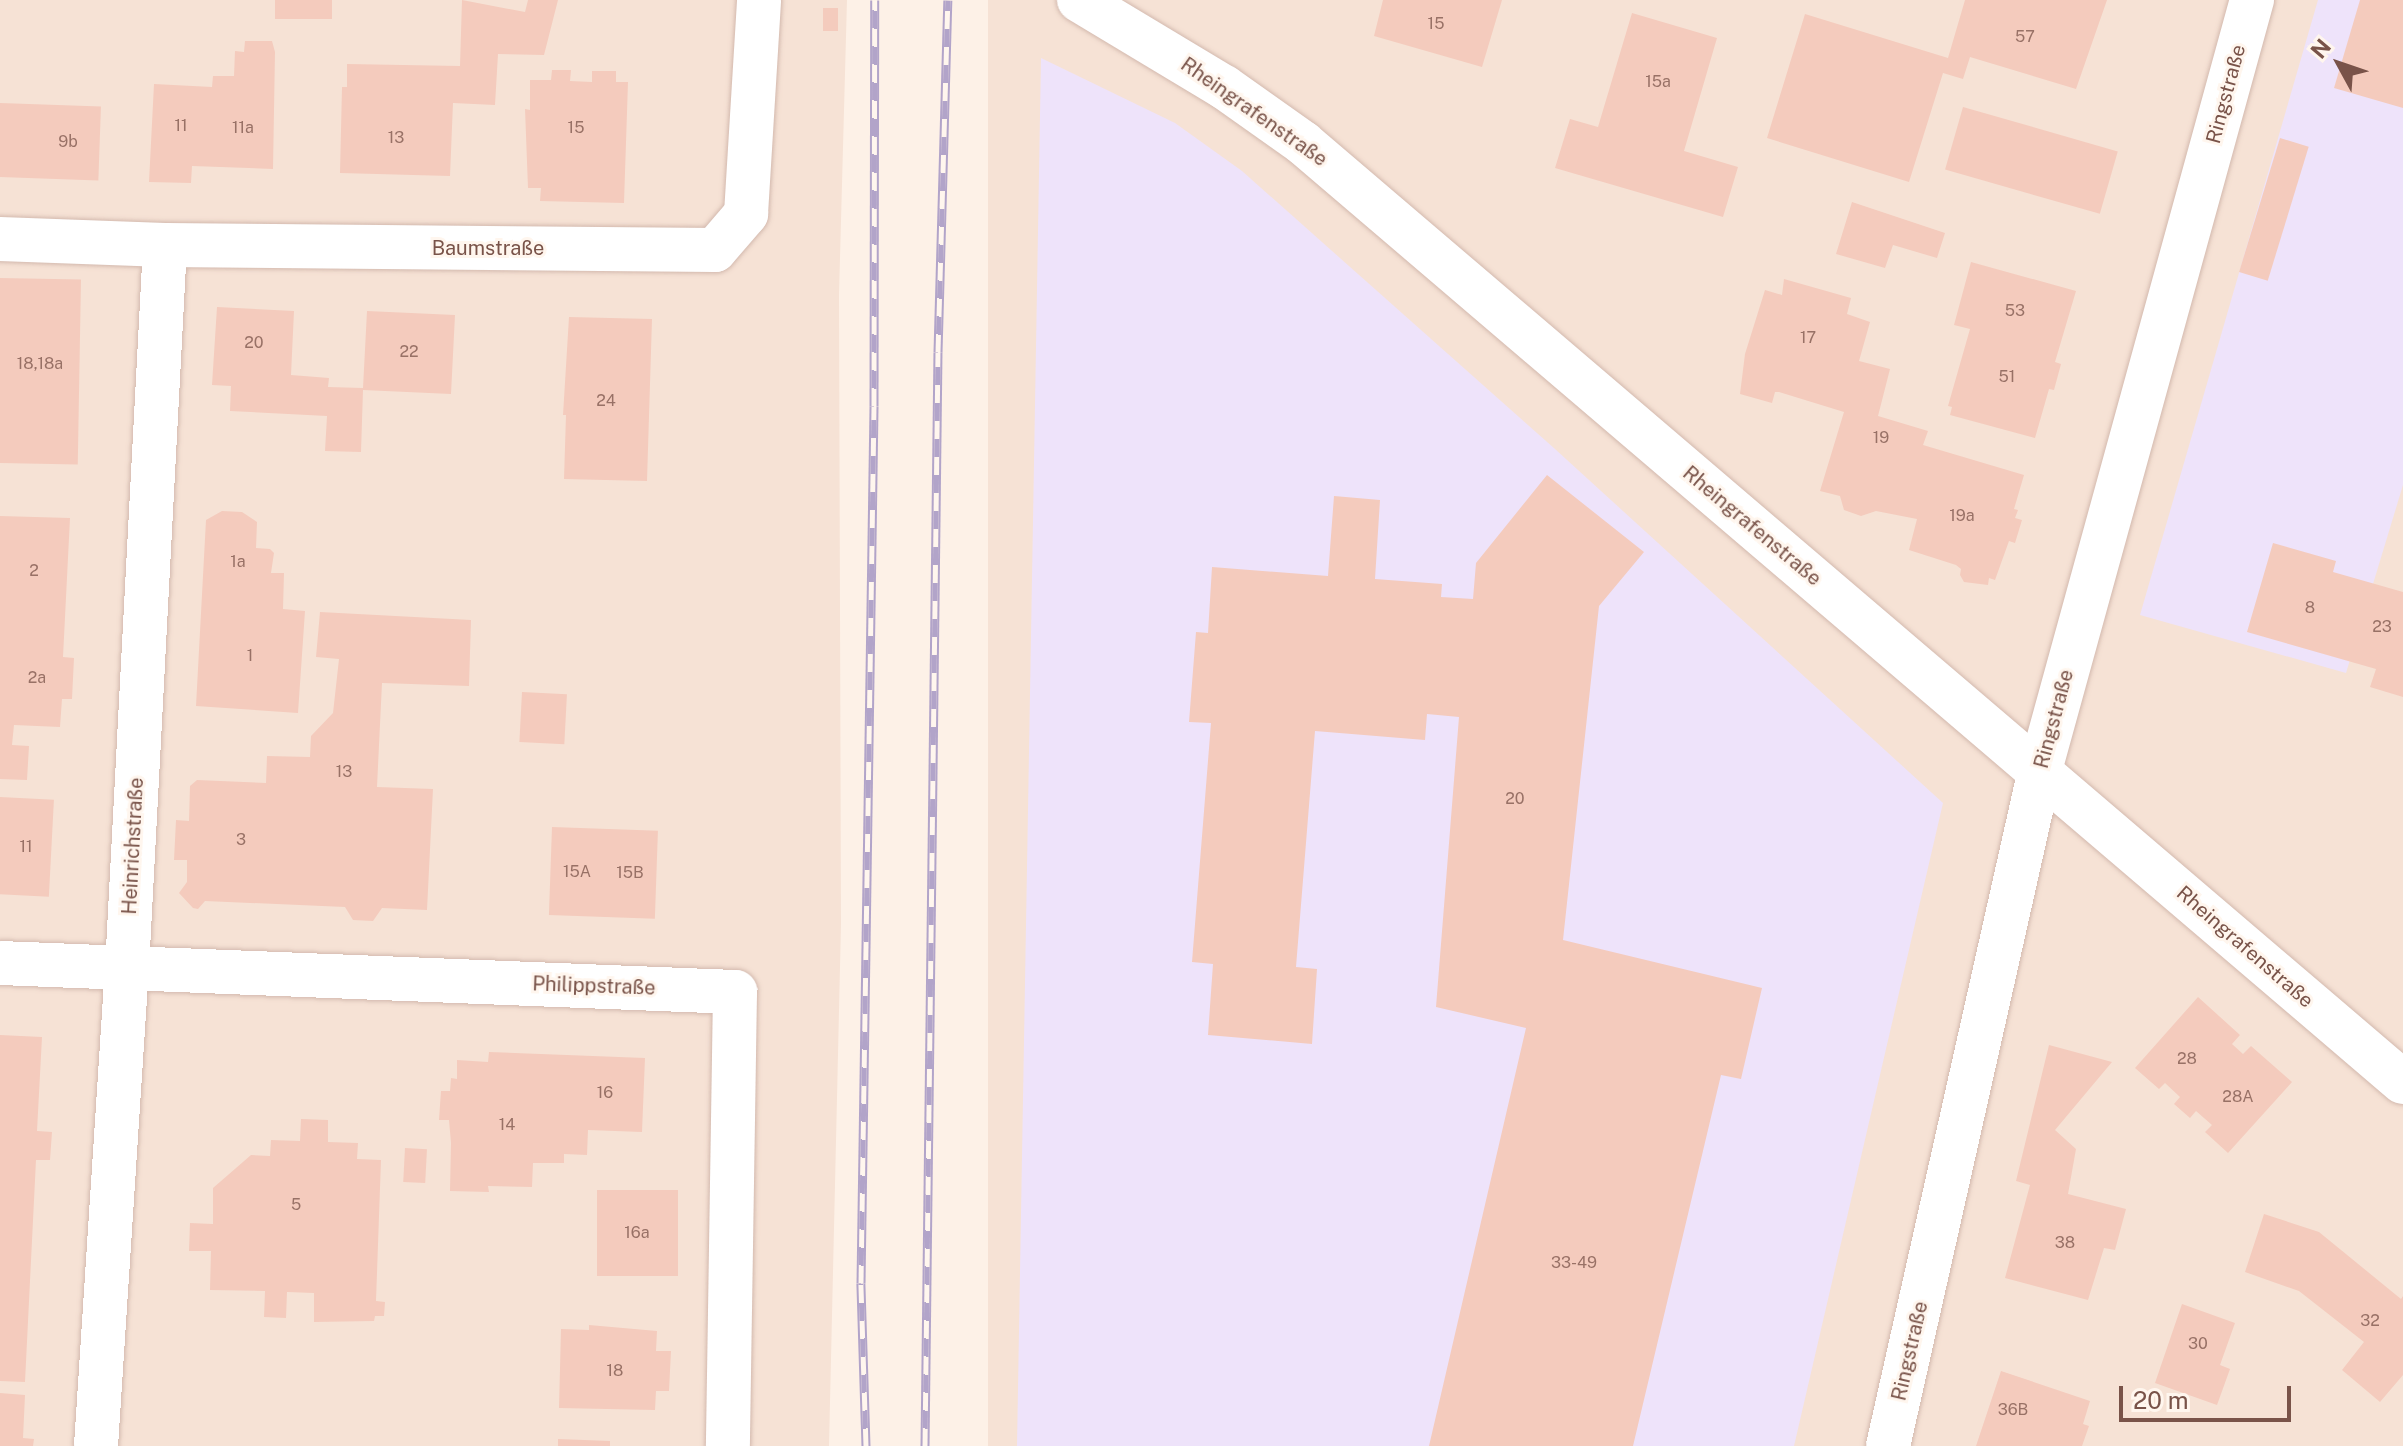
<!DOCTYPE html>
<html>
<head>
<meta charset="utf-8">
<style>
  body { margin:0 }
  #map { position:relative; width:2403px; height:1446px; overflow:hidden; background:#fdf1e7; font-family:"Public Sans",sans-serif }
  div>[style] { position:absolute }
  .residential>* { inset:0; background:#f6e2d5; transform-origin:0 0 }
  .education>* { inset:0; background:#eee3fa }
  .building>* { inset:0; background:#f4cbbd; transform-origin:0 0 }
  .roads { filter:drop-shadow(0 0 2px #d3b9ae) drop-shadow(0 0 2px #d3b9ae) }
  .street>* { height:44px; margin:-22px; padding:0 22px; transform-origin:22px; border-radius:22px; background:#fff }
  .secondary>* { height:44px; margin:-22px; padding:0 22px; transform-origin:22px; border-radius:22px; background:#fff }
  .rail>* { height:9px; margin-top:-4.5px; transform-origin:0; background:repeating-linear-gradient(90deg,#fff6ee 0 18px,#b2a4c9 0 36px); box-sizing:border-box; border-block:2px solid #b2a4c9 }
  span { translate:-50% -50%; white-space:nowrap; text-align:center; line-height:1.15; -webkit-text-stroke:6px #fff6ee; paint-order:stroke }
  .number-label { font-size:16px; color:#987166 }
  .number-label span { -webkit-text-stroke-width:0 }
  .street-label { font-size:20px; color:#795349 }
  .north { position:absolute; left:2299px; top:24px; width:80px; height:80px; -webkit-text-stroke:6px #fff6ee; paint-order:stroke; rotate:310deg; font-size:22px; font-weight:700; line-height:32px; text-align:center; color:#795349 }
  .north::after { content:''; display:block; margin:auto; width:28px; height:36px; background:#795349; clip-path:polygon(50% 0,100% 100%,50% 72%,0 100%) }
  .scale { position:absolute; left:2119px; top:1386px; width:172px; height:36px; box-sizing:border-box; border:4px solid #795349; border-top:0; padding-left:10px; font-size:24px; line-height:28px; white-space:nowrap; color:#795349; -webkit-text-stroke:6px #fff6ee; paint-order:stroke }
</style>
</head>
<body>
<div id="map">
  <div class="residential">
    <div style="clip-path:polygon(0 0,847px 0,839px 295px,841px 924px,829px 1446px,0 1446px)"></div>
    <div style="left:988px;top:0;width:1415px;height:1446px"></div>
  </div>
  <div class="education">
    <div style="clip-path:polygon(2318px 0,2403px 0,2403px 485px,2346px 673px,2140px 615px)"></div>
    <div style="clip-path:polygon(1041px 58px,1175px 123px,1242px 171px,1555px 449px,1943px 803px,1794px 1446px,1017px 1446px)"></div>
  </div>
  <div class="building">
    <div style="left:275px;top:0;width:57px;height:19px"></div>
    <div style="clip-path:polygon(462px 0,525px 12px,528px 0,558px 0,544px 55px,498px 54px,495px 105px,453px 103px,450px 176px,340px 173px,342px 87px,347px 87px,347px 64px,460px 66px)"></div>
    <div style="clip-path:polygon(1383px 0,1502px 0,1482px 67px,1374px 36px)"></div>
    <div style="clip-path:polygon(1965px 0,2107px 0,2076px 89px,1970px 57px,1963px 79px,1943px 73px,1909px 182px,1767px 138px,1805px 14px,1948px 58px)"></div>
    <div style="clip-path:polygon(2360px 0,2403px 0,2403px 108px,2334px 88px)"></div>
    <div style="left:823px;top:8px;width:15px;height:23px"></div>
    <div style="clip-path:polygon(1632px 13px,1717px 38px,1684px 151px,1738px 167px,1723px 217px,1555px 168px,1570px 119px,1598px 127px)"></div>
    <div style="clip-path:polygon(245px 41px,272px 41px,275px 52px,273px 169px,192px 166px,191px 183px,149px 182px,154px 84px,212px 87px,213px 76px,234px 76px,235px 51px,244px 52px)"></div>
    <div style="clip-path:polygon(552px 70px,571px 70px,570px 81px,592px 82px,592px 71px,616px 71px,616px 82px,628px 82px,624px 203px,540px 201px,541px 188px,528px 188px,525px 109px,530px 110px,530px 80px,551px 80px)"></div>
    <div style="left:0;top:103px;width:101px;height:74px;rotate:2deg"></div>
    <div style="left:1963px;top:107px;width:161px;height:65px;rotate:16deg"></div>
    <div style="left:2280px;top:138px;width:30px;height:140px;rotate:17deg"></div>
    <div style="clip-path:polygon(1852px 202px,1945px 233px,1937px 258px,1893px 245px,1885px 268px,1836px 254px)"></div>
    <div style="clip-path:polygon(1971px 262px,2076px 291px,2055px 362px,2061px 364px,2054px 390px,2049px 389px,2035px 438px,1950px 415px,1952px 407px,1948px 406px,1970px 329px,1954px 325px)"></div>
    <div style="left:0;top:278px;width:81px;height:185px;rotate:1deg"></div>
    <div style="clip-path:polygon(1784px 279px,1851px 298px,1847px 314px,1870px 322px,1859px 361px,1890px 369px,1878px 416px,1928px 431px,1923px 445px,2024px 475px,2014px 509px,2018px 510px,2015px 518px,2022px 520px,2015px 543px,2009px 541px,1995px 580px,1989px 578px,1988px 585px,1964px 582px,1960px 575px,1961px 569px,1956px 565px,1909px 550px,1917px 519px,1876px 511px,1861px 516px,1844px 510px,1840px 496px,1820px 491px,1844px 412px,1779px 392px,1775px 392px,1772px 403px,1740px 394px,1745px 354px,1765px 290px,1782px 295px)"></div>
    <div style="clip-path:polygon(217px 307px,294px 311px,291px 375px,329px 378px,328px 387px,363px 388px,367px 311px,455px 315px,451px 394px,363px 390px,361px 452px,325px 451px,327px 416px,230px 411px,231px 386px,212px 385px)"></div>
    <div style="clip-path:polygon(569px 317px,652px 319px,647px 481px,564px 479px,566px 415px,563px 415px)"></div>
    <div style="clip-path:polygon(1547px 475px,1644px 552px,1599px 606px,1563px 940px,1762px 988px,1741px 1079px,1721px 1075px,1633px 1446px,1429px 1446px,1526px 1028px,1436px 1007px,1459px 717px,1427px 714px,1425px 740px,1315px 731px,1296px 967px,1317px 969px,1312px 1044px,1208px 1035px,1213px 964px,1192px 962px,1211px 723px,1189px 722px,1196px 632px,1208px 633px,1212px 567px,1328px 576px,1334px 496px,1380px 500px,1375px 579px,1442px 584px,1441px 597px,1473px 599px,1476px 563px)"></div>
    <div style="clip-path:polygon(222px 511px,242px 512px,257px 522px,256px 548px,270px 549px,274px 553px,271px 573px,284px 573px,283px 609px,305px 611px,298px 713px,196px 706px,206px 520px)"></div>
    <div style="clip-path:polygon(0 516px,70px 518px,63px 657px,74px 658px,72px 699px,62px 699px,60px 727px,14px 725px,12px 745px,29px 746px,27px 780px,0 779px)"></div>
    <div style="clip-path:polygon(2273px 543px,2336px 561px,2333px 572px,2403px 592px,2403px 697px,2370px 687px,2376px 669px,2247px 632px)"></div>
    <div style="clip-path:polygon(320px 612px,471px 620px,469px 686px,382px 683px,377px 787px,433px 789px,427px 910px,382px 908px,373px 921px,353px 920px,345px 907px,205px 901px,198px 909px,193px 908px,179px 893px,187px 882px,187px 860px,174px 860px,176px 820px,189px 821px,190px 786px,197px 780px,266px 783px,267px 756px,310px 757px,311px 736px,333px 713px,339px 659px,316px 657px)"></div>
    <div style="left:522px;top:692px;width:45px;height:50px;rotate:3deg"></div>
    <div style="left:0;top:797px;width:54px;height:97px;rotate:3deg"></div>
    <div style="left:552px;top:827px;width:106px;height:88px;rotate:2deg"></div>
    <div style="clip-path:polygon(2198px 997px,2240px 1035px,2232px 1044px,2243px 1054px,2251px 1046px,2292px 1082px,2228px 1153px,2205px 1132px,2212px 1125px,2196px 1111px,2190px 1118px,2174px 1104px,2180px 1097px,2165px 1083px,2159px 1089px,2135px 1068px)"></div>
    <div style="clip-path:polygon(0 1035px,42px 1037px,37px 1131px,52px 1132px,50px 1160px,36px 1160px,25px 1382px,0 1381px)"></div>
    <div style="clip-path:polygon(2049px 1045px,2112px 1062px,2055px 1130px,2076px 1149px,2068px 1194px,2126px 1209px,2115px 1250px,2104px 1248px,2088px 1300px,2005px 1278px,2030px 1185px,2016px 1181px)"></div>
    <div style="clip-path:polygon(489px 1052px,645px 1058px,642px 1132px,588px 1130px,587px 1155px,564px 1154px,564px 1163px,533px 1163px,532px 1187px,488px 1186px,489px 1192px,450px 1191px,451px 1143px,449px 1120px,439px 1120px,441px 1091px,450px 1091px,451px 1078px,457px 1079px,457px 1060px,488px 1062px)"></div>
    <div style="clip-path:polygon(301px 1119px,328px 1120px,328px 1142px,358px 1143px,357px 1159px,381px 1160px,376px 1301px,385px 1302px,384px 1316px,375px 1316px,374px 1321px,314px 1322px,314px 1293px,287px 1292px,286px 1318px,264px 1317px,265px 1291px,210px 1290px,211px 1251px,189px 1251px,190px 1223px,213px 1224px,213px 1188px,251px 1155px,270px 1156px,271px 1140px,300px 1141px)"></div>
    <div style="left:405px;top:1148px;width:22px;height:34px;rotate:3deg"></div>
    <div style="left:597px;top:1190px;width:81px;height:86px"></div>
    <div style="clip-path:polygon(2264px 1214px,2319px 1232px,2401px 1299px,2403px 1296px,2403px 1375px,2380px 1402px,2342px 1370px,2364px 1342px,2299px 1291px,2245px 1272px)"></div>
    <div style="clip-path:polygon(2182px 1304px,2235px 1323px,2220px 1365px,2230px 1369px,2217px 1405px,2155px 1383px)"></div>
    <div style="clip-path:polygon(589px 1325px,657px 1331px,656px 1351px,671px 1351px,669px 1391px,656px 1391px,655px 1410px,559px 1408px,561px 1329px,589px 1330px)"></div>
    <div style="clip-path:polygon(2001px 1371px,2090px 1401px,2083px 1424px,2089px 1426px,2082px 1446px,1976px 1446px)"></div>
    <div style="clip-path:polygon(0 1393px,25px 1395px,23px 1438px,34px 1439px,33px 1446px,0 1446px)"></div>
    <div style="clip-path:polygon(558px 1439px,610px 1441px,610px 1446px,558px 1446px)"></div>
  </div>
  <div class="roads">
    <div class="street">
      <div style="left:0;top:239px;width:165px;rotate:2.1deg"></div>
      <div style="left:165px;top:245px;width:550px;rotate:0.52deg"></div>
      <div style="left:715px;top:250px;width:48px;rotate:-49.3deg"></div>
      <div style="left:746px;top:214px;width:214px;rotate:-86.5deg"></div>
      <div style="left:0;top:963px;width:736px;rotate:2.26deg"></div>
      <div style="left:735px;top:992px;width:454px;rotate:90.9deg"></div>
      <div style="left:96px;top:1446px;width:479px;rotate:-86.3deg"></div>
      <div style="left:127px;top:968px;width:724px;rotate:-86.99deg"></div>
      <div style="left:1888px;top:1446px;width:693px;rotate:-77.33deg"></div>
    </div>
    <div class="secondary">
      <div style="left:1079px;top:0;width:169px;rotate:31deg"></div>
      <div style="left:1224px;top:87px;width:97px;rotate:35.3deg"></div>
      <div style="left:1303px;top:143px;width:1446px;rotate:40.49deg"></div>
      <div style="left:2040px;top:770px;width:799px;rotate:-74.61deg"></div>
    </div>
  </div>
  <div class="rail">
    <div style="left:866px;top:1446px;width:163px;rotate:-91.8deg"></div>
    <div style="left:861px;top:1283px;width:877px;rotate:-89.15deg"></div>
    <div style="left:874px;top:406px;width:406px;rotate:-89.9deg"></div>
    <div style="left:925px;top:1446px;width:1094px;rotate:-89.32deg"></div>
    <div style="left:938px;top:352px;width:352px;rotate:-88.4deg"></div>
  </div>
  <div class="number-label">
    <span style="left:1436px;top:24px">15</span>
    <span style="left:2025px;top:37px">57</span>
    <span style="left:1658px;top:82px">15a</span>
    <span style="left:181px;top:126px">11</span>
    <span style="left:243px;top:128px">11a</span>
    <span style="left:576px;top:128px">15</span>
    <span style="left:396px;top:138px">13</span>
    <span style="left:68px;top:142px">9b</span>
    <span style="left:2015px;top:311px">53</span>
    <span style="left:1808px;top:338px">17</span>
    <span style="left:254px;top:343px">20</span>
    <span style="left:409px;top:352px">22</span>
    <span style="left:40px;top:364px">18,18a</span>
    <span style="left:2007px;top:377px">51</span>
    <span style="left:606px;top:401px">24</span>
    <span style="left:1881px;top:438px">19</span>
    <span style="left:1962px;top:516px">19a</span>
    <span style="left:238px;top:562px">1a</span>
    <span style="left:34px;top:571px">2</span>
    <span style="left:2310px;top:608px">8</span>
    <span style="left:2382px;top:627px">23</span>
    <span style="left:250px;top:656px">1</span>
    <span style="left:37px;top:678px">2a</span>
    <span style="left:344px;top:772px">13</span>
    <span style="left:1515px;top:799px">20</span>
    <span style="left:241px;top:840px">3</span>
    <span style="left:26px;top:847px">11</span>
    <span style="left:577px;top:872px">15A</span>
    <span style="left:630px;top:873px">15B</span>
    <span style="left:2187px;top:1059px">28</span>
    <span style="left:605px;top:1093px">16</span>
    <span style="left:2238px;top:1097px">28A</span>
    <span style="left:507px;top:1125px">14</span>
    <span style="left:296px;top:1205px">5</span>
    <span style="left:637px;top:1233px">16a</span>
    <span style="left:2065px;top:1243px">38</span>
    <span style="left:1574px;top:1263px">33-49</span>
    <span style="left:2370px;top:1321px">32</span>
    <span style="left:2198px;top:1344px">30</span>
    <span style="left:615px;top:1371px">18</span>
    <span style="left:2013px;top:1410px">36B</span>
  </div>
  <div class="street-label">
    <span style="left:2226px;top:94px;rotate:-75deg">Ringstraße</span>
    <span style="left:1254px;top:112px;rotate:35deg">Rheingrafenstraße</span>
    <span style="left:488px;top:248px">Baumstraße</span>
    <span style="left:1752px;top:526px;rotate:40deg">Rheingrafenstraße</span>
    <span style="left:2054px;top:719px;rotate:-75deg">Ringstraße</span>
    <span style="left:133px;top:846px;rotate:-87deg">Heinrichstraße</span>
    <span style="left:2245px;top:947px;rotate:41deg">Rheingrafenstraße</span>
    <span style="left:594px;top:986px;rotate:2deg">Philippstraße</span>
    <span style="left:1910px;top:1351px;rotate:-77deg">Ringstraße</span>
  </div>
  <div class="north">N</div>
  <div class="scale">20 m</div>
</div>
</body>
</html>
